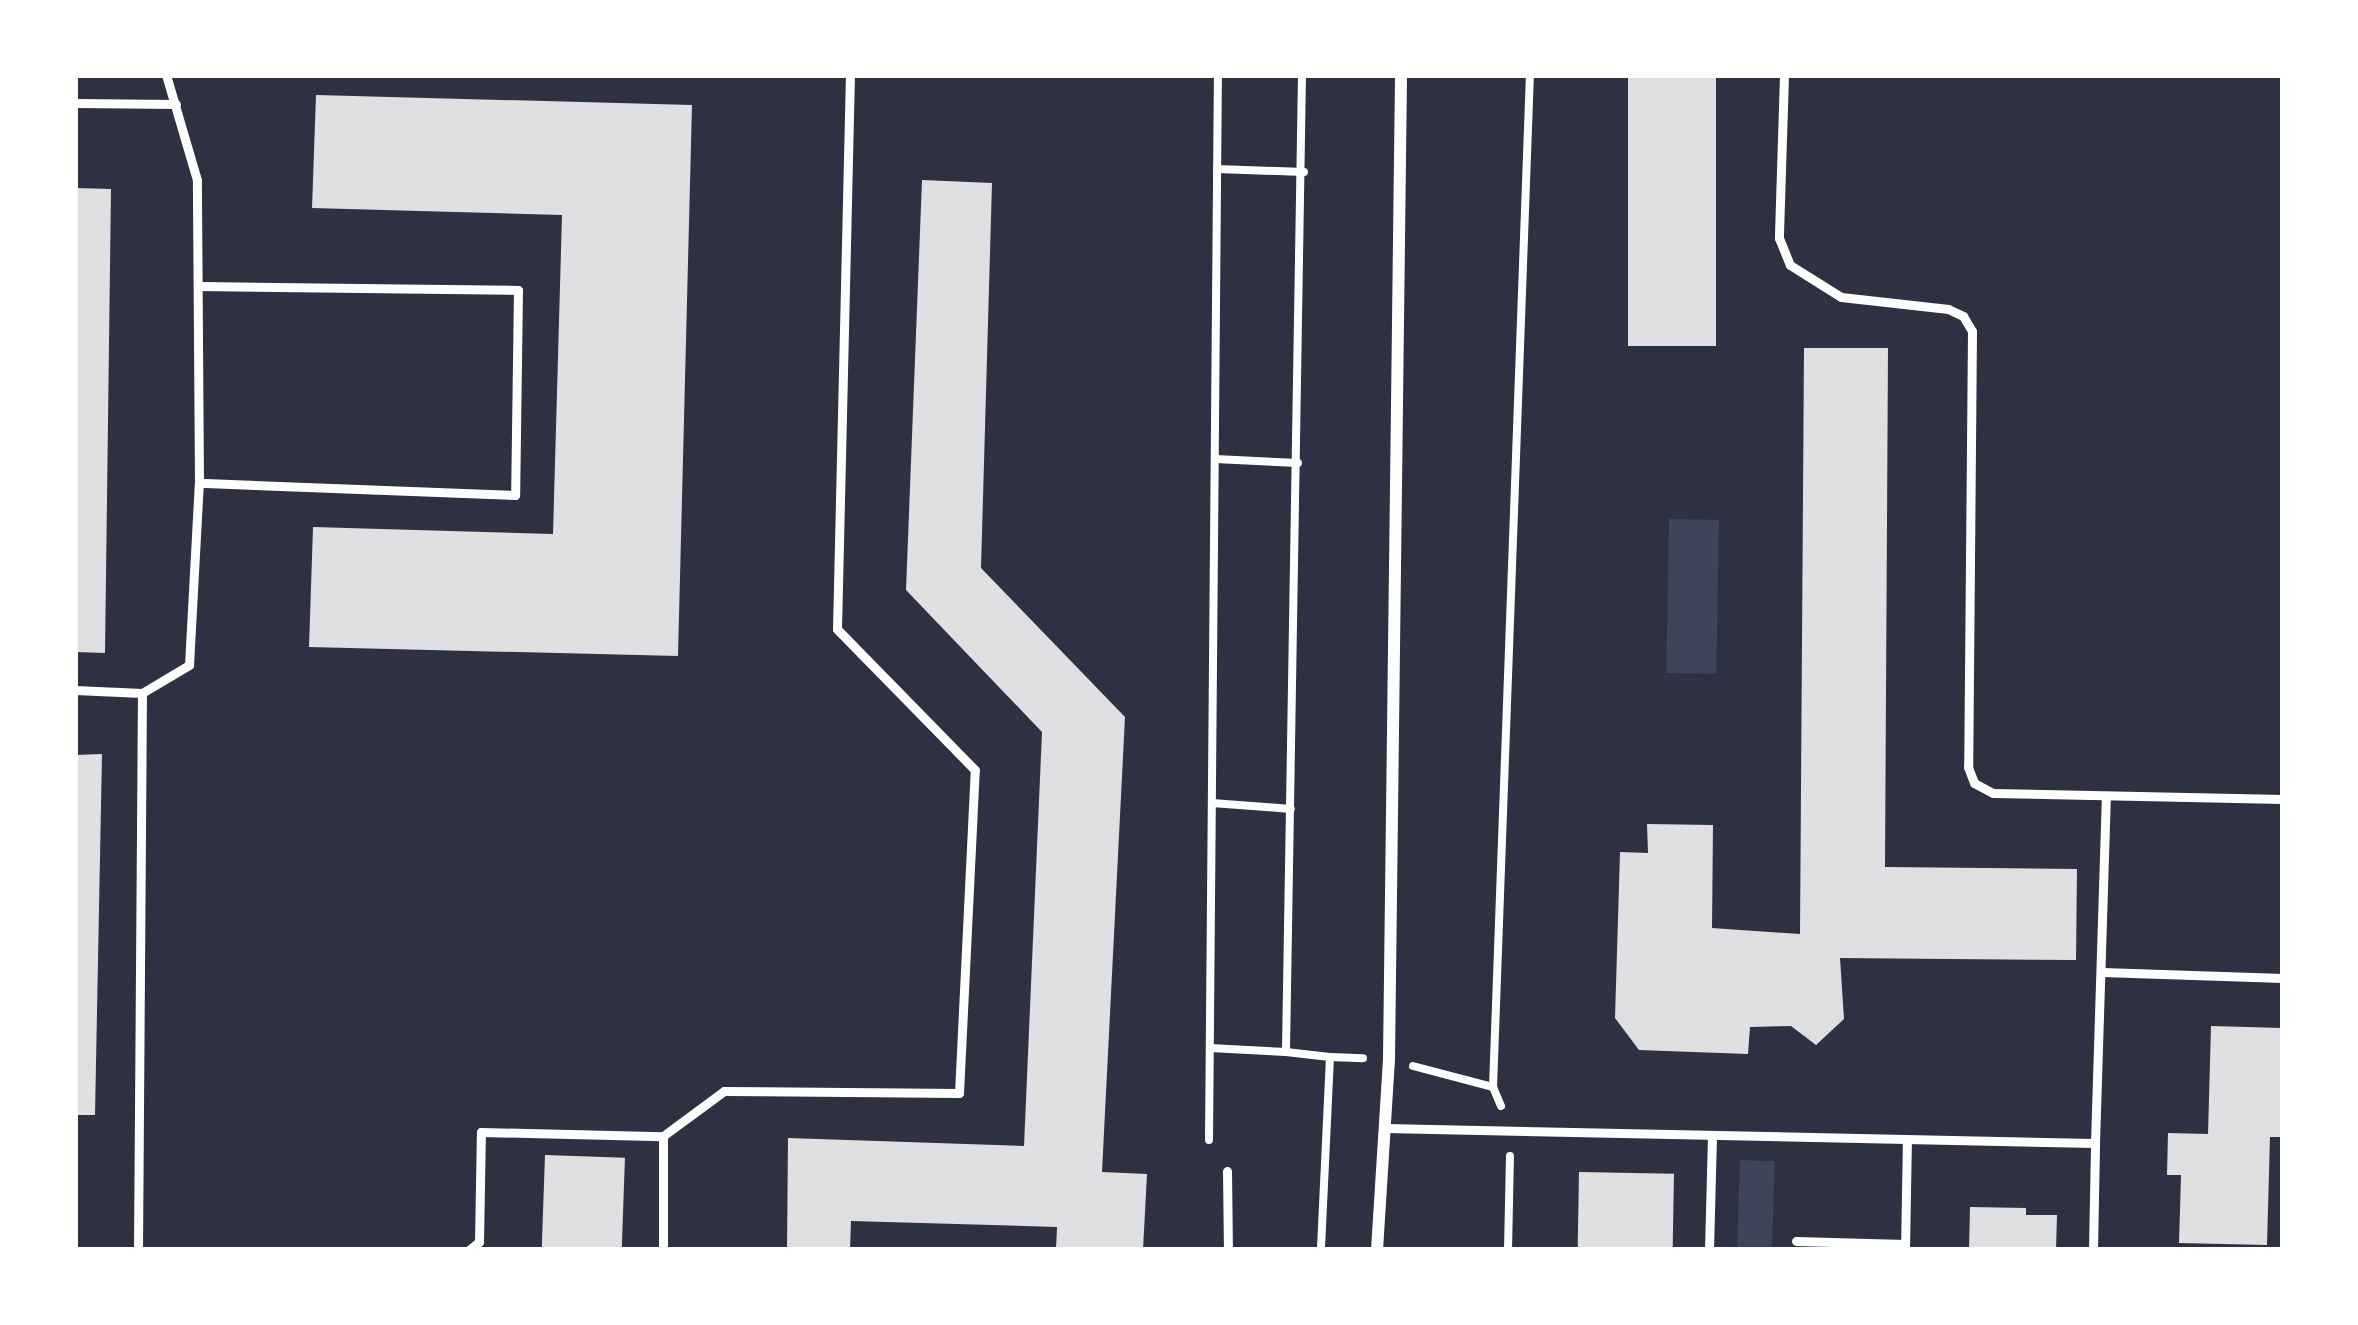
<!DOCTYPE html>
<html>
<head>
<meta charset="utf-8">
<style>
  body { margin:0 }
  #map { position:relative; width:2358px; height:1325px; overflow:hidden; background:#2d3142; font-family:"Open Sans",sans-serif }
  div>[style] { position:absolute }
  .green>* { inset:0; background:#3c4559; transform-origin:0 0 }
  .building>* { inset:0; background:#e0e0e3; transform-origin:0 0 }
  .path>* { height:8px; margin:-4px; padding:0 4px; transform-origin:4px; border-radius:4px; background:#fff }
  .service>* { height:9px; margin:-4.5px; padding:0 4.5px; transform-origin:4.5px; border-radius:4.5px; background:#fff }
  .minor>* { height:12px; margin:-6px; padding:0 6px; transform-origin:6px; border-radius:6px; background:#fff }
  span { translate:-50% -50%; white-space:nowrap; text-align:center; line-height:1.15; -webkit-text-stroke:9px #fff; paint-order:stroke }
  .frame { position:absolute; inset:0; border:78px solid #fff; pointer-events:none }
</style>
</head>
<body>
<div id="map">
  <div class="green">
    <div style="left:1669px;top:519px;width:50px;height:154px;rotate:1deg"></div>
    <div style="left:1740px;top:1160px;width:35px;height:90px;rotate:2deg"></div>
  </div>
  <div class="building">
    <div style="left:1628px;top:75px;width:88px;height:271px"></div>
    <div style="clip-path:polygon(316px 95px,692px 105px,678px 656px,309px 647px,313px 527px,553px 534px,562px 215px,312px 208px)"></div>
    <div style="clip-path:polygon(922px 180px,992px 183px,981px 568px,1125px 717px,1102px 1172px,1147px 1174px,1143px 1250px,1056px 1250px,1057px 1227px,851px 1221px,850px 1250px,787px 1250px,788px 1138px,1024px 1146px,1042px 732px,906px 590px)"></div>
    <div style="clip-path:polygon(75px 188px,111px 189px,105px 653px,75px 652px)"></div>
    <div style="clip-path:polygon(1804px 348px,1888px 348px,1885px 867px,2077px 869px,2076px 960px,1840px 958px,1844px 1019px,1816px 1045px,1791px 1026px,1750px 1027px,1748px 1054px,1639px 1050px,1615px 1018px,1620px 852px,1648px 853px,1647px 824px,1713px 825px,1712px 928px,1800px 934px)"></div>
    <div style="clip-path:polygon(102px 754px,95px 1115px,75px 1115px,75px 755px)"></div>
    <div style="clip-path:polygon(2211px 1026px,2283px 1028px,2283px 1137px,2270px 1137px,2267px 1245px,2179px 1243px,2181px 1175px,2167px 1175px,2168px 1133px,2208px 1134px)"></div>
    <div style="left:545px;top:1155px;width:80px;height:95px;rotate:2deg"></div>
    <div style="left:1579px;top:1172px;width:95px;height:78px;rotate:1deg"></div>
    <div style="clip-path:polygon(1970px 1207px,2026px 1208px,2026px 1215px,2057px 1215px,2056px 1250px,1969px 1250px)"></div>
  </div>
  <div class="path">
    <div style="left:1302px;top:75px;width:977px;rotate:90.94deg"></div>
    <div style="left:1286px;top:1052px;width:44px;rotate:6.5deg"></div>
    <div style="left:1330px;top:1057px;width:193px;rotate:92.7deg"></div>
    <div style="left:1217px;top:169px;width:87px;rotate:2deg"></div>
    <div style="left:1215px;top:459px;width:83px;rotate:2.8deg"></div>
    <div style="left:1212px;top:803px;width:79px;rotate:4.3deg"></div>
    <div style="left:1210px;top:1048px;width:76px;rotate:3deg"></div>
    <div style="left:1330px;top:1057px;width:33px;rotate:2deg"></div>
    <div style="left:1413px;top:1066px;width:83px;rotate:14.7deg"></div>
    <div style="left:1501px;top:1106px;width:21px;rotate:-113deg"></div>
    <div style="left:1493px;top:1087px;width:1013px;rotate:-87.91deg"></div>
    <div style="left:1209px;top:1140px;width:1065px;rotate:-89.52deg"></div>
    <div style="left:1508px;top:1250px;width:94px;rotate:-88.8deg"></div>
  </div>
  <div class="service">
    <div style="left:1784px;top:75px;width:163px;rotate:91.8deg"></div>
    <div style="left:1779px;top:238px;width:29px;rotate:68deg"></div>
    <div style="left:1790px;top:265px;width:60px;rotate:32.1deg"></div>
    <div style="left:1841px;top:297px;width:108px;rotate:6.4deg"></div>
    <div style="left:1948px;top:309px;width:17px;rotate:25deg"></div>
    <div style="left:1963px;top:316px;width:17px;rotate:59deg"></div>
    <div style="left:1972px;top:331px;width:436px;rotate:90.5deg"></div>
    <div style="left:1968px;top:767px;width:17px;rotate:69deg"></div>
    <div style="left:1974px;top:783px;width:21px;rotate:28deg"></div>
    <div style="left:1993px;top:793px;width:290px;rotate:1.2deg"></div>
    <div style="left:75px;top:103px;width:101px;rotate:0.6deg"></div>
    <div style="left:198px;top:286px;width:320px;rotate:0.7deg"></div>
    <div style="left:518px;top:290px;width:205px;rotate:90.8deg"></div>
    <div style="left:515px;top:495px;width:316px;rotate:-177.8deg"></div>
    <div style="left:75px;top:690px;width:67px;rotate:2.6deg"></div>
    <div style="left:2102px;top:972px;width:181px;rotate:1.9deg"></div>
    <div style="left:1385px;top:1128px;width:710px;rotate:1.21deg"></div>
    <div style="left:2095px;top:1143px;width:347px;rotate:-88.2deg"></div>
    <div style="left:663px;top:1136px;width:114px;rotate:90deg"></div>
    <div style="left:1227px;top:1171px;width:79px;rotate:89.3deg"></div>
    <div style="left:1796px;top:1241px;width:109px;rotate:1.6deg"></div>
    <div style="left:138px;top:1250px;width:557px;rotate:-89.59deg"></div>
    <div style="left:142px;top:693px;width:55px;rotate:-30.8deg"></div>
    <div style="left:189px;top:665px;width:182px;rotate:-86.9deg"></div>
    <div style="left:199px;top:483px;width:303px;rotate:-90.4deg"></div>
    <div style="left:197px;top:180px;width:109px;rotate:-106.4deg"></div>
    <div style="left:469px;top:1250px;width:13px;rotate:-39deg"></div>
    <div style="left:479px;top:1242px;width:110px;rotate:-89deg"></div>
    <div style="left:481px;top:1132px;width:182px;rotate:1.3deg"></div>
    <div style="left:663px;top:1136px;width:76px;rotate:-36.4deg"></div>
    <div style="left:724px;top:1091px;width:235px;rotate:0.5deg"></div>
    <div style="left:959px;top:1093px;width:323px;rotate:-87.2deg"></div>
    <div style="left:975px;top:770px;width:197px;rotate:-134.4deg"></div>
    <div style="left:837px;top:629px;width:554px;rotate:-88.66deg"></div>
    <div style="left:1709px;top:1250px;width:115px;rotate:-88.5deg"></div>
    <div style="left:1905px;top:1250px;width:111px;rotate:-89deg"></div>
    <div style="left:2093px;top:1250px;width:107px;rotate:-88.9deg"></div>
  </div>
  <div class="minor">
    <div style="left:1377px;top:1250px;width:191px;rotate:-86.4deg"></div>
    <div style="left:1389px;top:1059px;width:984px;rotate:-89.3deg"></div>
  </div>
  <div class="frame"></div>
</div>
</body>
</html>
